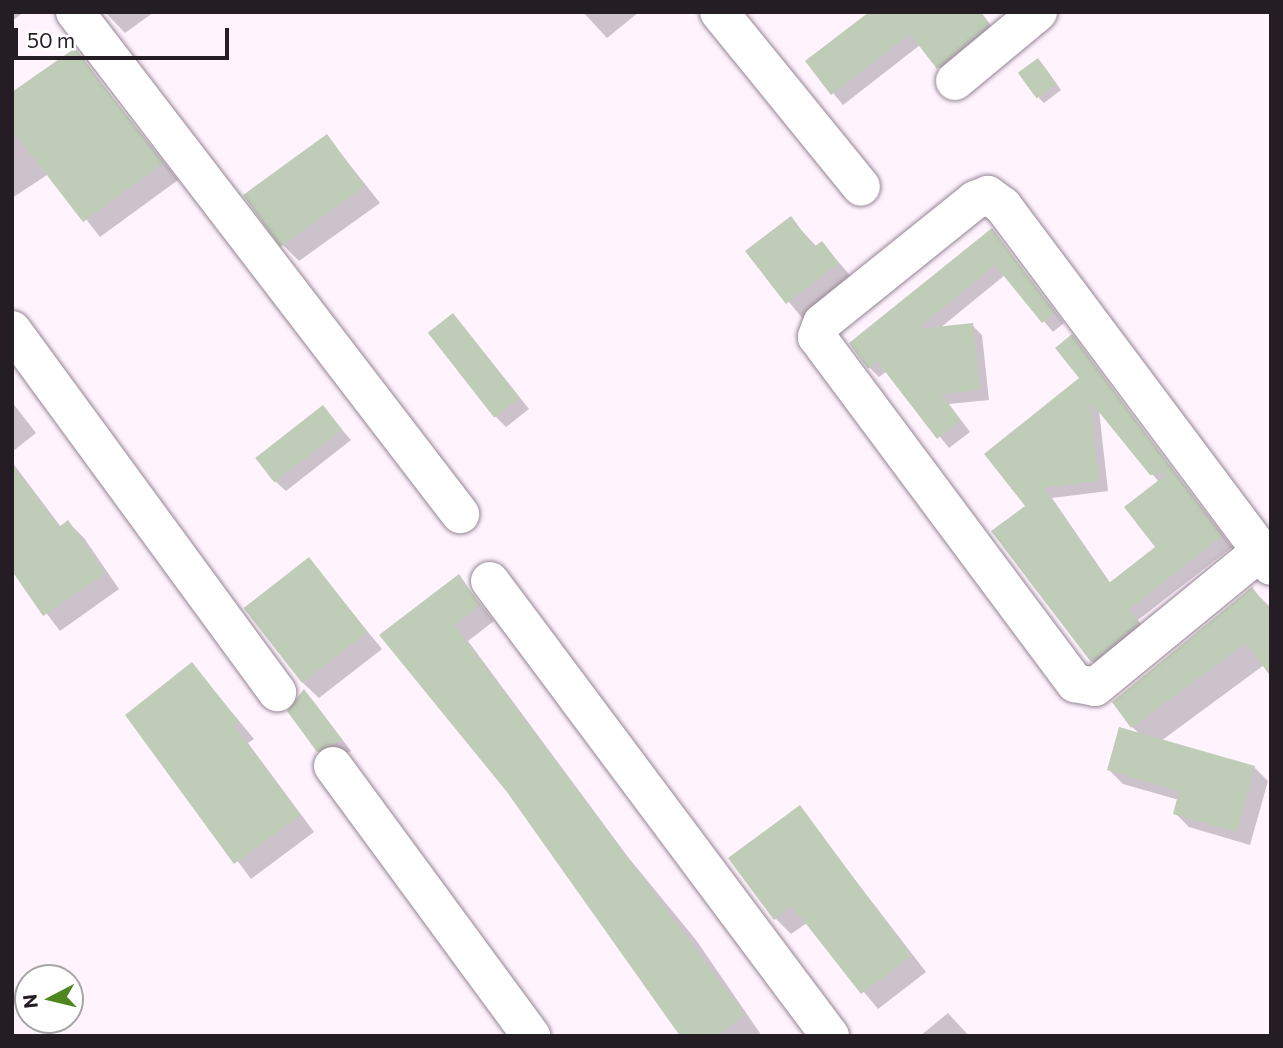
<!DOCTYPE html>
<html>
<head>
<meta charset="utf-8">
<style>
  body { margin:0 }
  #map { position:relative; width:1283px; height:1048px; overflow:hidden; background:#fff3fe; font-family:Commissioner,sans-serif }
  div>[style] { position:absolute }
  .shadow>* { inset:0; background:#0003 }
  .building>* { inset:0; background:#bfccb7; transform-origin:0 0 }
  .roads { filter:drop-shadow(0 0 2px #948494) drop-shadow(0 0 2px #948494) }
  .minor>* { height:38px; margin:-19px; padding:0 19px; transform-origin:19px; border-radius:19px; background:#fff }
  span { translate:-50% -50%; white-space:nowrap; text-align:center; line-height:1.15; -webkit-text-stroke:5px #fff; paint-order:stroke }
  .frame { position:absolute; inset:0; border:14px solid #241d24; pointer-events:none }
  .north { position:absolute; left:14px; top:964px; width:70px; height:70px; box-sizing:border-box; background:#fff; border:2px solid #a7a5a7; border-radius:50%; rotate:263deg; font-size:19px; font-weight:700; line-height:28px; text-align:center; color:#241d24 }
  .north::after { content:''; display:block; margin:auto; width:24px; height:32px; background:#50861f; clip-path:polygon(50% 0,100% 100%,50% 72%,0 100%) }
  .scale { position:absolute; left:14px; top:28px; width:215px; height:32px; box-sizing:border-box; border:4px solid #241d24; border-top:0; padding-left:9px; font-size:21px; line-height:24px; white-space:nowrap; color:#241d24; -webkit-text-stroke:5px #fff; paint-order:stroke }
</style>
</head>
<body>
<div id="map">
  <div class="shadow">
    <div style="clip-path:polygon(12px 12px,24px 12px,12px 21px)"></div>
    <div style="clip-path:polygon(105px 12px,154px 12px,125px 33px)"></div>
    <div style="clip-path:polygon(583px 12px,639px 12px,607px 38px)"></div>
    <div style="clip-path:polygon(872px 12px,981px 12px,998px 35px,949px 78px,920px 45px,843px 105px,807px 62px)"></div>
    <div style="clip-path:polygon(75px 50px,178px 180px,100px 237px,50px 173px,12px 198px,12px 94px)"></div>
    <div style="clip-path:polygon(1043px 65px,1061px 90px,1044px 103px,1039px 98px)"></div>
    <div style="clip-path:polygon(327px 136px,380px 203px,299px 261px,283px 245px)"></div>
    <div style="clip-path:polygon(791px 219px,817px 247px,822px 243px,854px 280px,803px 319px,748px 252px)"></div>
    <div style="clip-path:polygon(992px 230px,1064px 323px,1053px 332px,1005px 275px,940px 328px,972px 325px,982px 335px,989px 400px,949px 404px,970px 432px,949px 448px,887px 371px,879px 377px,869px 367px)"></div>
    <div style="clip-path:polygon(463px 326px,529px 409px,506px 427px,496px 417px)"></div>
    <div style="clip-path:polygon(evenodd,1072px 337px,1232px 547px,1138px 620px,1148px 634px,1103px 671px,1092px 661px,1027px 506px,1082px 378px,1072px 337px,1099px 410px,1159px 482px,1158px 547px,1111px 584px,1052px 498px,1108px 491px,1099px 410px)"></div>
    <div style="clip-path:polygon(12px 402px,36px 433px,12px 452px)"></div>
    <div style="clip-path:polygon(323px 408px,351px 440px,286px 491px,275px 481px)"></div>
    <div style="clip-path:polygon(12px 462px,61px 527px,68px 522px,84px 538px,119px 589px,60px 631px,12px 568px)"></div>
    <div style="clip-path:polygon(309px 560px,382px 649px,319px 698px,303px 683px)"></div>
    <div style="clip-path:polygon(458px 576px,494px 621px,468px 641px,628px 857px,696px 940px,762px 1036px,681px 1036px,509px 791px,382px 635px)"></div>
    <div style="clip-path:polygon(1252px 589px,1271px 608px,1271px 674px,1264px 665px,1161px 741px,1254px 767px,1268px 781px,1250px 845px,1189px 827px,1175px 813px,1179px 800px,1123px 784px,1109px 770px,1141px 735px,1132px 727px)"></div>
    <div style="clip-path:polygon(192px 664px,254px 739px,248px 743px,314px 832px,251px 879px,128px 715px)"></div>
    <div style="clip-path:polygon(304px 691px,314px 702px,351px 751px,329px 762px,318px 751px,289px 711px)"></div>
    <div style="clip-path:polygon(799px 807px,926px 972px,878px 1009px,807px 923px,791px 934px,775px 918px)"></div>
    <div style="clip-path:polygon(948px 1013px,969px 1036px,920px 1036px)"></div>
  </div>
  <div class="building">
    <div style="clip-path:polygon(869px 12px,980px 12px,989px 24px,937px 69px,910px 34px,831px 95px,805px 61px)"></div>
    <div style="clip-path:polygon(75px 48px,163px 163px,83px 222px,12px 130px,12px 92px)"></div>
    <div style="left:1038px;top:58px;width:32px;height:25px;rotate:54deg"></div>
    <div style="left:327px;top:134px;width:64px;height:104px;rotate:54deg"></div>
    <div style="clip-path:polygon(791px 216px,814px 247px,822px 241px,839px 263px,786px 304px,745px 251px)"></div>
    <div style="clip-path:polygon(992px 228px,1055px 312px,1042px 323px,995px 265px,917px 329px,973px 323px,980px 390px,941px 394px,961px 421px,937px 439px,877px 361px,868px 369px,849px 343px)"></div>
    <div style="left:453px;top:313px;width:108px;height:32px;rotate:52deg"></div>
    <div style="clip-path:polygon(evenodd,1072px 334px,1222px 536px,1129px 609px,1139px 623px,1091px 662px,991px 531px,1025px 506px,984px 454px,1079px 378px,1055px 348px,1072px 334px,1090px 401px,1150px 475px,1168px 473px,1124px 507px,1155px 547px,1109px 583px,1044px 488px,1099px 481px,1090px 401px)"></div>
    <div style="left:323px;top:405px;width:31px;height:86px;rotate:52deg"></div>
    <div style="clip-path:polygon(12px 464px,59px 527px,68px 520px,105px 573px,43px 616px,12px 571px)"></div>
    <div style="left:309px;top:557px;width:95px;height:83px;rotate:52deg"></div>
    <div style="clip-path:polygon(459px 574px,480px 605px,454px 625px,745px 1015px,716px 1036px,680px 1036px,507px 792px,379px 635px)"></div>
    <div style="clip-path:polygon(1252px 587px,1271px 612px,1271px 677px,1246px 643px,1131px 728px,1112px 702px)"></div>
    <div style="clip-path:polygon(192px 662px,239px 722px,234px 726px,300px 815px,234px 864px,125px 715px)"></div>
    <div style="clip-path:polygon(304px 689px,342px 740px,317px 752px,287px 711px)"></div>
    <div style="clip-path:polygon(1119px 727px,1255px 766px,1237px 832px,1173px 814px,1179px 791px,1107px 770px)"></div>
    <div style="clip-path:polygon(800px 805px,911px 956px,861px 994px,792px 906px,774px 920px,728px 858px)"></div>
  </div>
  <div class="roads">
    <div class="minor">
      <div style="left:75px;top:12px;width:633px;rotate:52.51deg"></div>
      <div style="left:719px;top:12px;width:225px;rotate:50.9deg"></div>
      <div style="left:955px;top:81px;width:108px;rotate:-39.7deg"></div>
      <div style="left:12px;top:330px;width:449px;rotate:53.8deg"></div>
      <div style="left:1261px;top:551px;width:431px;rotate:-126.8deg"></div>
      <div style="left:1003px;top:206px;width:19px;rotate:-144deg"></div>
      <div style="left:988px;top:195px;width:14px;rotate:159deg"></div>
      <div style="left:975px;top:200px;width:196px;rotate:141.2deg"></div>
      <div style="left:822px;top:323px;width:15px;rotate:110deg"></div>
      <div style="left:817px;top:337px;width:432px;rotate:53.3deg"></div>
      <div style="left:1075px;top:683px;width:20px;rotate:11deg"></div>
      <div style="left:1095px;top:687px;width:215px;rotate:-39.3deg"></div>
      <div style="left:1261px;top:551px;width:18px;rotate:56deg"></div>
      <div style="left:490px;top:581px;width:568px;rotate:53.23deg"></div>
      <div style="left:333px;top:766px;width:335px;rotate:53.7deg"></div>
    </div>
  </div>
  <div class="frame"></div>
  <div class="north">N</div>
  <div class="scale">50 m</div>
</div>
</body>
</html>
